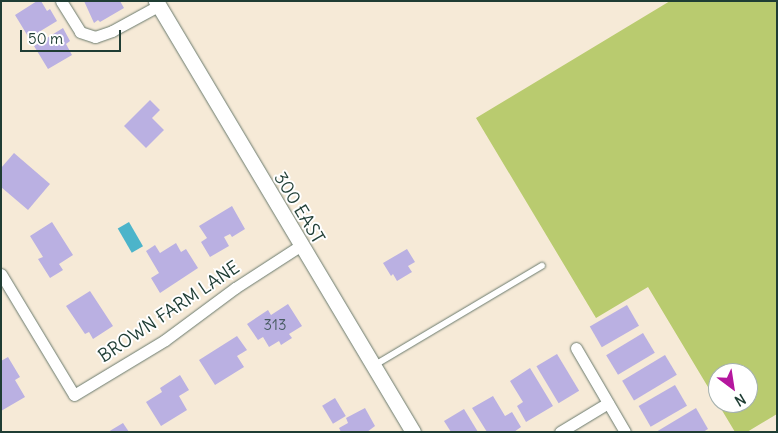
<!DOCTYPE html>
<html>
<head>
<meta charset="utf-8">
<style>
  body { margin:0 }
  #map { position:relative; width:778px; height:433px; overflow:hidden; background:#f6ead7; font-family:Delius,sans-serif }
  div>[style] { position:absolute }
  .green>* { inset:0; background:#b9cb6f }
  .water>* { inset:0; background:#4cb4ca; transform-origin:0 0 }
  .building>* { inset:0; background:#bab0e2; transform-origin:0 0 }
  .roads { filter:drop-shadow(0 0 1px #6a7a6d) drop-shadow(0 0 1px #6a7a6d) }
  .lane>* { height:5.5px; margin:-2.75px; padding:0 2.75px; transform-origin:2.75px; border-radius:2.75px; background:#fff }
  .street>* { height:11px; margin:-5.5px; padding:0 5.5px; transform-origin:5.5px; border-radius:5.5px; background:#fff }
  .secondary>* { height:15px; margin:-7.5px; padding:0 7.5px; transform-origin:7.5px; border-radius:7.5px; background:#fff }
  span { translate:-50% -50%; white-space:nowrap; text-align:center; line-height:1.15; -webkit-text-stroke:4px #fff; paint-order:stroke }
  .number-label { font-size:15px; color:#465a60 }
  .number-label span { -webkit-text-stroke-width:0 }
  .street-label { font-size:18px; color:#1f3d34 }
  .frame { position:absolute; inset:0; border:2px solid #1f3d34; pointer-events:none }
  .north { position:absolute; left:708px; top:363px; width:50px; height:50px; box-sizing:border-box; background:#fff; border:1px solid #a5b1ae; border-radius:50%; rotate:149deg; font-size:14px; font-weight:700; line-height:20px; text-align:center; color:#1f3d34 }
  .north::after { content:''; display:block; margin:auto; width:18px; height:22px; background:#b5179e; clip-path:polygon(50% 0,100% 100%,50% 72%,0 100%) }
  .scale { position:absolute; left:20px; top:30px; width:101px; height:22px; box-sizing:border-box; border:2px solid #1f3d34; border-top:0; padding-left:6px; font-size:15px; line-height:18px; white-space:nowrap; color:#1f3d34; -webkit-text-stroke:4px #fff; paint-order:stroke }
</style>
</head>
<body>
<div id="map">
  <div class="green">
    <div style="clip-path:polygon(evenodd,670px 1px,777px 1px,777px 414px,747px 432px,735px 432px,648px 287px,596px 318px,476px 118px,670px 1px,718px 373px,748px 373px,748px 403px,718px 403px,718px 373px)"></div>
  </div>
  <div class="water">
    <div style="left:129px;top:222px;width:28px;height:13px;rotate:60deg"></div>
  </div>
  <div class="building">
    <div style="clip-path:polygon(37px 1px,41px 1px,47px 11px,50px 9px,57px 21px,29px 38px,15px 15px)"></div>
    <div style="clip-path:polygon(84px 1px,120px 1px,124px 8px,100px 22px,98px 20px,94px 23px)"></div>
    <div style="clip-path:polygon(63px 28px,70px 41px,66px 44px,72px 55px,48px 69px,34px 46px)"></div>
    <div style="clip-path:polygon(150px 100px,160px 110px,152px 118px,164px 130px,146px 148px,124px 126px)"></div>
    <div style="clip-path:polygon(14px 153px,50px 184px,28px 210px,1px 187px,1px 168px)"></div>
    <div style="clip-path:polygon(232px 206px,245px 229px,232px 237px,230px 234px,224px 237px,229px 246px,210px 257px,201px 242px,207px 238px,199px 226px)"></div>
    <div style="clip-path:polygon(52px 222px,73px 255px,59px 264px,63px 270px,50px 278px,38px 259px,43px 257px,30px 236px)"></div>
    <div style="clip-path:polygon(176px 243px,181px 252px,186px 249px,198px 268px,160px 293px,151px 278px,159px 273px,146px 251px,155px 245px,160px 253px)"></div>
    <div style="clip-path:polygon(407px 249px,415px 262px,408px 266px,412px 272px,397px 281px,393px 274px,391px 276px,383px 263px)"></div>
    <div style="clip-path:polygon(90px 291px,113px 326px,93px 339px,89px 332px,85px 334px,66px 306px)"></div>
    <div style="clip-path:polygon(288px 304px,302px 326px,289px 334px,292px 338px,281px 345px,279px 341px,269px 347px,263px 337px,258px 340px,247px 324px,268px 310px,271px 315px)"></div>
    <div style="left:627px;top:305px;width:24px;height:43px;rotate:60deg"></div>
    <div style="left:643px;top:333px;width:23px;height:43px;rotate:59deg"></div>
    <div style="clip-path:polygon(237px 336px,247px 350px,237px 356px,244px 367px,215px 385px,199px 360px)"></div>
    <div style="left:557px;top:354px;width:43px;height:24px;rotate:59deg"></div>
    <div style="left:665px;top:355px;width:23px;height:50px;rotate:59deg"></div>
    <div style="clip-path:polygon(8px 357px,20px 377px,15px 380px,25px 397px,1px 411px,1px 361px)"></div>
    <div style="clip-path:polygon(530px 368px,553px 406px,526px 422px,517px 406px,523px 402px,510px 381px)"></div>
    <div style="clip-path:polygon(180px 375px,189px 390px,179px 396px,187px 410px,161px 426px,146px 402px,162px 392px,160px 388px)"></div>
    <div style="left:675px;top:385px;width:24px;height:42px;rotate:60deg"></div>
    <div style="clip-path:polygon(493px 396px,505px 416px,512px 412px,521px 427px,514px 432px,487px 432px,472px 408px)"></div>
    <div style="left:335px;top:398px;width:21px;height:15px;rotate:59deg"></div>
    <div style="clip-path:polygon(365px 408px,375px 426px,367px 432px,341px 432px,339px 428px,348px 423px,346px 418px)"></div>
    <div style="clip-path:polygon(696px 408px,708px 429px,703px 432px,656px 432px)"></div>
    <div style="clip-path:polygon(464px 409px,478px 432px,451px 432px,444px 421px)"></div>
    <div style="clip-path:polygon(123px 423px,129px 432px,108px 432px)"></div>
  </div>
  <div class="roads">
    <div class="lane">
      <div style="left:375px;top:365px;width:194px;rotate:-30.7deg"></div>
    </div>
    <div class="street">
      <div style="left:61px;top:1px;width:36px;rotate:58deg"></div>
      <div style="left:80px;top:32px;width:16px;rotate:18deg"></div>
      <div style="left:95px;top:37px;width:18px;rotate:-19deg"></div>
      <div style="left:112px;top:31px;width:52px;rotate:-28.5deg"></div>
      <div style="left:1px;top:274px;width:141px;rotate:58.9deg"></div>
      <div style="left:74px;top:395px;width:106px;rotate:-31.1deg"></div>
      <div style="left:165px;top:340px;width:87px;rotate:-36.6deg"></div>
      <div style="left:235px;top:288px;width:77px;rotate:-32.9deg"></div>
      <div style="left:576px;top:348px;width:97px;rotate:59.7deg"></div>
      <div style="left:560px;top:432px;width:56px;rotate:-31.1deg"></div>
    </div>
    <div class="secondary">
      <div style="left:156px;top:1px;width:502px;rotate:59.19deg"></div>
    </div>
  </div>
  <div class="number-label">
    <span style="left:275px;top:325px">313</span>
  </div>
  <div class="street-label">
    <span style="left:299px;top:208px;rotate:59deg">300 EAST</span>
    <span style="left:169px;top:312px;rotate:-34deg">BROWN FARM LANE</span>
  </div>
  <div class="frame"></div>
  <div class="north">N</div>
  <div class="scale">50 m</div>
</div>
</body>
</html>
